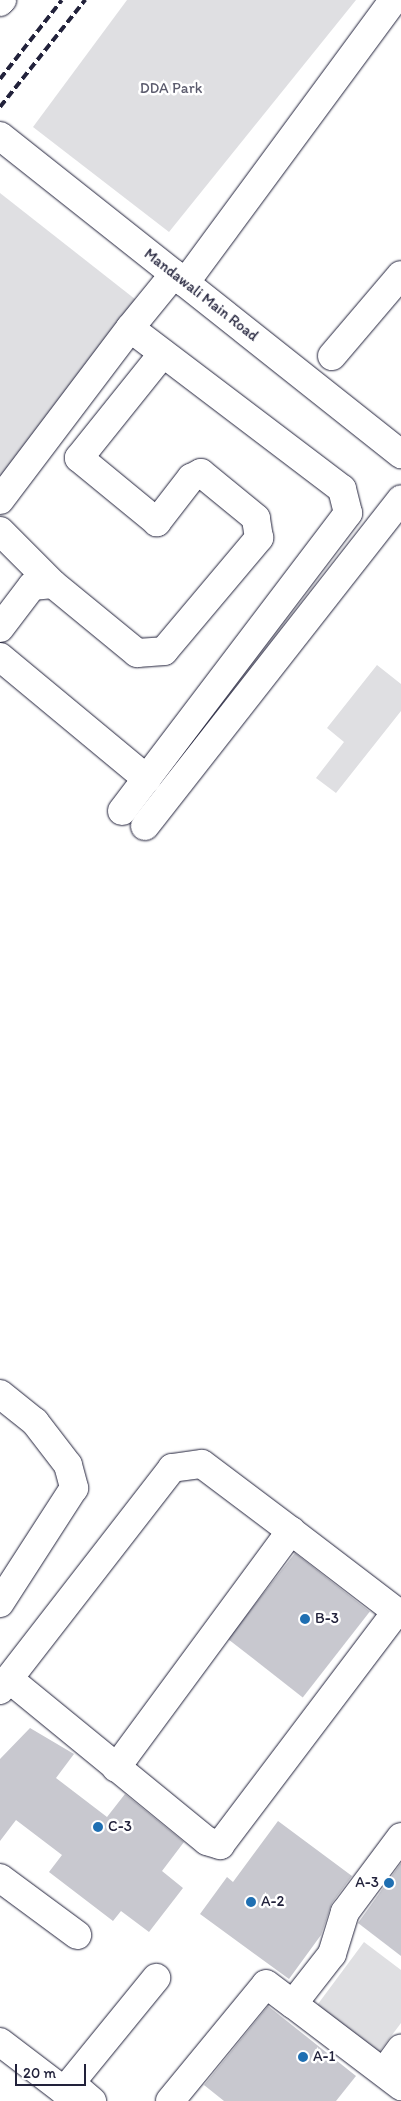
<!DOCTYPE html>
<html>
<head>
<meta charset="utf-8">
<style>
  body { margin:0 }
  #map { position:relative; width:401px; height:2101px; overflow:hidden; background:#fff; font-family:Itim,sans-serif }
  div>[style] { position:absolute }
  .green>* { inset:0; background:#dfdfe2 }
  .building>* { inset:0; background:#c8c8cf; transform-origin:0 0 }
  .roads { filter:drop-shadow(0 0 1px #22223b) drop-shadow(0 0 1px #22223b) }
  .minor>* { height:28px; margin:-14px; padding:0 14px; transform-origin:14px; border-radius:14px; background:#fff }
  .rail>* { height:4px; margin-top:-2px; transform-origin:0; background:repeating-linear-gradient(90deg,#22223b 0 8px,transparent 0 12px) }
  .dots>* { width:14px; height:14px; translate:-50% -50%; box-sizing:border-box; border:2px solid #fff; border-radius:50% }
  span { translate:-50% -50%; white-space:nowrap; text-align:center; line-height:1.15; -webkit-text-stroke:5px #fff; paint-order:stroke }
  .park-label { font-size:15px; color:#5b5b6d }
  .street-label { font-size:15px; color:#22223b }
  .poi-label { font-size:15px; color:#22223b }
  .left { translate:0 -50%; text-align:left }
  .right { translate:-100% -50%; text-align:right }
  .scale { position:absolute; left:15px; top:2064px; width:71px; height:22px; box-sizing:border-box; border:2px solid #22223b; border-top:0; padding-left:6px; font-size:15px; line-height:18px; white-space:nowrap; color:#22223b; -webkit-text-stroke:4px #fff; paint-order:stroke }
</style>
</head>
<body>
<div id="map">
  <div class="green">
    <div style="clip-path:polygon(127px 0,356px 0,169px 232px,33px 127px)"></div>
    <div style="clip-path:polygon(0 193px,140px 303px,0 482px)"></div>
    <div style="clip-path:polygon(377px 665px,401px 684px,401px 711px,336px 793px,316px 778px,344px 742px,327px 728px)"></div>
    <div style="clip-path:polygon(364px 1942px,401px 1970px,401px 2023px,377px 2055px,315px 2008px)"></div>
  </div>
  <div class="building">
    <div style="left:295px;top:1553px;width:95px;height:109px;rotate:38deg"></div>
    <div style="clip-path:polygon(30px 1728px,74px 1754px,56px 1778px,107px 1817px,125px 1794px,184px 1842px,162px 1871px,183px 1888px,149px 1932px,121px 1911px,113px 1921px,49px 1872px,62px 1855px,16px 1820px,0 1841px,0 1759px)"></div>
    <div style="clip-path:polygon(278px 1821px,352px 1876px,332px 1903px,321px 1935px,289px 1979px,200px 1914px,227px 1877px,233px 1882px)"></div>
    <div style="clip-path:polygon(401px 1863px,401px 1956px,358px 1923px)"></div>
    <div style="clip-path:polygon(268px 2006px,356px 2076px,336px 2101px,224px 2101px,204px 2085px)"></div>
  </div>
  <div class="roads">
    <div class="minor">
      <div style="left:0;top:2px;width:3px;rotate:-45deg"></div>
      <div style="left:0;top:136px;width:512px;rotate:38.42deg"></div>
      <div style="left:185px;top:283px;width:352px;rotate:-53.6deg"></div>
      <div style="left:332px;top:356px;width:106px;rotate:-49.6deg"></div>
      <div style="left:0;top:500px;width:216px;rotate:-52.9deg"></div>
      <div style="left:0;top:531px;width:75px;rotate:45deg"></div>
      <div style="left:0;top:628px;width:53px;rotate:-52.7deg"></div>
      <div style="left:32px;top:586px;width:21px;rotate:-5deg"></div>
      <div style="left:53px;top:584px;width:109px;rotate:39.4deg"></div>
      <div style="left:137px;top:653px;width:27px;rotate:-4deg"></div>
      <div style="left:164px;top:651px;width:148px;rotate:-49.9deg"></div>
      <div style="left:259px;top:538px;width:20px;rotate:-99deg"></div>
      <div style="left:256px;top:518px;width:71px;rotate:-140.7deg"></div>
      <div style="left:201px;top:473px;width:11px;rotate:153deg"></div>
      <div style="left:191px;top:478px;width:56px;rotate:127.7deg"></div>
      <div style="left:157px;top:522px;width:101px;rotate:-140.6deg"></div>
      <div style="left:79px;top:458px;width:134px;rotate:-51.3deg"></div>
      <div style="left:0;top:657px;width:191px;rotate:39.7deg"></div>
      <div style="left:122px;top:811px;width:374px;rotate:-52.8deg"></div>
      <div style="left:348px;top:513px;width:25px;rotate:-104deg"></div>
      <div style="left:342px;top:489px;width:266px;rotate:-142.8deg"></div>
      <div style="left:130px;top:328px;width:70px;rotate:-50.8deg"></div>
      <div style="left:145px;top:826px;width:415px;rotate:-51.9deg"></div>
      <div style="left:0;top:1394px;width:45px;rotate:38.7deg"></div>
      <div style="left:35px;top:1422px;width:54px;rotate:52.5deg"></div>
      <div style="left:68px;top:1465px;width:24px;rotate:75deg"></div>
      <div style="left:74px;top:1488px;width:137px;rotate:122.8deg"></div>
      <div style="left:9px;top:1679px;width:256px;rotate:39.3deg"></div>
      <div style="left:207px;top:1841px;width:14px;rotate:17deg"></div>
      <div style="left:220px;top:1845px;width:293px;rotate:-52.9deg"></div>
      <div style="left:0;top:1690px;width:281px;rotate:-52.2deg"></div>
      <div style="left:172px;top:1468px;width:30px;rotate:-8deg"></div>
      <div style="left:202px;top:1464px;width:111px;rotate:37deg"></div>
      <div style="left:116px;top:1768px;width:295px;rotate:-53.6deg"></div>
      <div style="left:291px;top:1531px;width:138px;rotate:37.4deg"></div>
      <div style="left:401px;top:1837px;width:94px;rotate:126.7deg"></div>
      <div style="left:345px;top:1912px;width:44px;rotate:107.2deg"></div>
      <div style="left:332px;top:1954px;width:63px;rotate:128deg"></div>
      <div style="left:293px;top:2004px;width:136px;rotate:37.2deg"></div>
      <div style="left:0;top:1878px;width:96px;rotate:36.5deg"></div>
      <div style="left:0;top:2042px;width:81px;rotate:37.4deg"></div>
      <div style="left:64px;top:2091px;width:146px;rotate:-50.8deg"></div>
      <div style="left:384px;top:2072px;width:29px;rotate:-54deg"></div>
      <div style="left:71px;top:2083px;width:28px;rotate:41deg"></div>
      <div style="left:170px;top:2101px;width:151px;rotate:-50.6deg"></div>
      <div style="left:266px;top:1984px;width:34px;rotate:37deg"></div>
    </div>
  </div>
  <div class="rail">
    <div style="left:0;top:79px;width:100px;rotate:-51.9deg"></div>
    <div style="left:0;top:107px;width:137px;rotate:-51.5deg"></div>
  </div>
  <div class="dots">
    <div style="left:305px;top:1619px;background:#1f6fb2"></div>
    <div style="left:98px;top:1827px;background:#1f6fb2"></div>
    <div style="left:389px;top:1883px;background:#1f6fb2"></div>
    <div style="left:251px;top:1902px;background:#1f6fb2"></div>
    <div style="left:303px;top:2057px;background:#1f6fb2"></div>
  </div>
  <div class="park-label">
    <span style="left:171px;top:89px">DDA Park</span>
  </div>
  <div class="street-label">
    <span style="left:201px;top:295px;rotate:38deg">Mandawali Main Road</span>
  </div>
  <div class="poi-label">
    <span class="left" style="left:315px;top:1619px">B-3</span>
    <span class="left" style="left:108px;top:1827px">C-3</span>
    <span class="right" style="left:379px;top:1883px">A-3</span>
    <span class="left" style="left:261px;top:1902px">A-2</span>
    <span class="left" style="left:313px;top:2057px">A-1</span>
  </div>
  <div class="scale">20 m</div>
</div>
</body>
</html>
